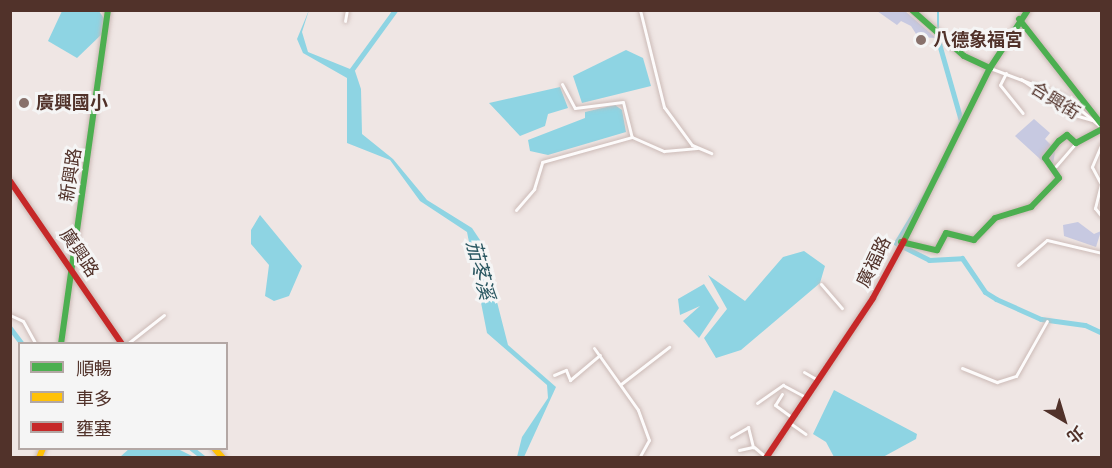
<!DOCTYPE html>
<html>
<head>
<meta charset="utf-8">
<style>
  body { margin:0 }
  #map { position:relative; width:1112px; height:468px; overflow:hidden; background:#efe6e4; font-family:Signika,"Noto Sans TC",sans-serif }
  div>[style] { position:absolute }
  .green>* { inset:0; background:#c7c9e1 }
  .water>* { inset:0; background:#8ed4e3 }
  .stream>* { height:1.5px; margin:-0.75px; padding:0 0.75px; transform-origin:0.75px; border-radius:0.75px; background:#8ed4e3 }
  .river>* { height:5px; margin:-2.5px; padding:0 2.5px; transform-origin:2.5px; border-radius:2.5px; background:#8ed4e3 }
  .roads { filter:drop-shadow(0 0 2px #cab8b4) drop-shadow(0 0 2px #cab8b4) }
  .street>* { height:3px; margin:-1.5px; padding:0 1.5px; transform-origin:1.5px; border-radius:1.5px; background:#fdfbfb }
  .fast>* { height:6px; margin:-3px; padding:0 3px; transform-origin:3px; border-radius:3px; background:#4caf50 }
  .slow>* { height:6px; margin:-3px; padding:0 3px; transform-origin:3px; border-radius:3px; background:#ffc107 }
  .jam>* { height:6px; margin:-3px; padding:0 3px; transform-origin:3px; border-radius:3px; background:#c62828 }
  .dots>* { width:16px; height:16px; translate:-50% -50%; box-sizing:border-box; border:3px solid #f5f5f5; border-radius:50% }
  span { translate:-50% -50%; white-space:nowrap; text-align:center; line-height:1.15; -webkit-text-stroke:6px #f5f5f5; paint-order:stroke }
  .poi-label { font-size:18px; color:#51322a; font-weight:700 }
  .left { translate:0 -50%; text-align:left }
  .street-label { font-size:18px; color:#51322a }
  .water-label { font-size:20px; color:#2a5761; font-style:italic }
  .frame { position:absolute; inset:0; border:12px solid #51322a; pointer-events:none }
  .legend { position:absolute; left:18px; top:342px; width:210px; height:108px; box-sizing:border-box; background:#f5f5f5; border:2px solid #b3a7a4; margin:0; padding:8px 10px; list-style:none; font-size:18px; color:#51322a }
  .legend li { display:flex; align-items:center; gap:12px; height:30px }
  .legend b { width:30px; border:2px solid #b3a7a4 }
  .north { position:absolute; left:1034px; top:390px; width:60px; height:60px; -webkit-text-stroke:4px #f5f5f5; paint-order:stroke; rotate:142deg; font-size:16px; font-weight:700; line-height:24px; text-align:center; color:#51322a }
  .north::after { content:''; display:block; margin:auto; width:21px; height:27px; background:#51322a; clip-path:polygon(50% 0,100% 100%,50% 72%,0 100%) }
</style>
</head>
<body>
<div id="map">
  <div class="green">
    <div style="clip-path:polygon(877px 11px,905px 11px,936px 38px,918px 37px,911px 26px,901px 21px,897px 25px)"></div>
    <div style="clip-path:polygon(1034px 119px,1050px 133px,1045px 139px,1051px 145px,1057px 140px,1052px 170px,1015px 136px)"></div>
    <div style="clip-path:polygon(1078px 222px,1094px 234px,1101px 231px,1096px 247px,1064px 236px,1063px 225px)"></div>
  </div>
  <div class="water">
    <div style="clip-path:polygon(309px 10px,302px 32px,308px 52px,355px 71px,361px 89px,362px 134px,393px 159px,427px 200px,472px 228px,482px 243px,508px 345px,556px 387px,524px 457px,517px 457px,522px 437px,548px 398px,547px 385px,487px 333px,467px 232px,420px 201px,390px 160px,347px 143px,347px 78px,303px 53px,297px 39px)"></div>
    <div style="clip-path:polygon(62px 11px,99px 11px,105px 20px,103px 33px,77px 58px,48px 41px)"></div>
    <div style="clip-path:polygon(626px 50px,643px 58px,651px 86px,582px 103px,573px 76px)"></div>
    <div style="clip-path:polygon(560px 87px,568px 108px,548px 114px,545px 126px,520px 136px,489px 103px)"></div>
    <div style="clip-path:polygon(615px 105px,622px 110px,626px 132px,548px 155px,530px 151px,528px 140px,585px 118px,585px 112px)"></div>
    <div style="clip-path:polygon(260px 215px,302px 266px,289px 296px,274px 301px,265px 296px,269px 265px,251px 244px,251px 230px)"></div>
    <div style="clip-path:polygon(804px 251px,825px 266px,820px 283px,741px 350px,716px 358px,704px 338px,727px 309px,708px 275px,745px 301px,783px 257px)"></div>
    <div style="clip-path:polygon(704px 284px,719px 308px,699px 338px,683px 321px,700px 306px,680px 315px,678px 299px)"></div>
    <div style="clip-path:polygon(834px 390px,917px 434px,916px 439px,883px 457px,834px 457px,826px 442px,813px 434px)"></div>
    <div style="clip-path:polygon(130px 448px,178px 449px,194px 457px,120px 457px)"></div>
  </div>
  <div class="stream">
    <div style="left:938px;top:31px;width:21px;rotate:-90deg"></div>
  </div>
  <div class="river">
    <div style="left:938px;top:40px;width:84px;rotate:74.1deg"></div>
    <div style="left:961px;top:121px;width:48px;rotate:112.2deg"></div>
    <div style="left:943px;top:165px;width:91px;rotate:121.1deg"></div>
    <div style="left:896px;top:243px;width:37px;rotate:27deg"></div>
    <div style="left:929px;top:260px;width:33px;rotate:-3deg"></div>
    <div style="left:962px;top:258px;width:41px;rotate:55.9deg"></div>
    <div style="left:985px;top:292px;width:13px;rotate:32deg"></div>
    <div style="left:996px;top:299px;width:49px;rotate:24deg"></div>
    <div style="left:1041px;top:319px;width:44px;rotate:7.8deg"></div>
    <div style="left:1085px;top:325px;width:19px;rotate:25deg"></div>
    <div style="left:350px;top:72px;width:77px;rotate:-54deg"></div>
    <div style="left:10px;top:328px;width:20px;rotate:53deg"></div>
    <div style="left:191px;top:448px;width:16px;rotate:38deg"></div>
  </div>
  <div class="roads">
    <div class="street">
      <div style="left:640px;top:10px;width:100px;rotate:76.1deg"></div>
      <div style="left:664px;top:107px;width:47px;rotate:53.6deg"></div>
      <div style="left:692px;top:145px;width:21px;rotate:23deg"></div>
      <div style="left:345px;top:21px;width:11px;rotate:-80deg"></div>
      <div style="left:990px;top:68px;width:79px;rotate:20.7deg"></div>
      <div style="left:1064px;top:96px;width:50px;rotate:40.1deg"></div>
      <div style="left:1006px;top:73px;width:13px;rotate:117deg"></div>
      <div style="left:1000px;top:85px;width:36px;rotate:51deg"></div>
      <div style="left:1021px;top:79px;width:61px;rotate:35deg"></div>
      <div style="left:1071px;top:114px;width:22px;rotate:16deg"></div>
      <div style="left:562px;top:84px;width:27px;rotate:62deg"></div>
      <div style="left:575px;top:108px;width:48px;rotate:-7.1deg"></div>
      <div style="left:623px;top:102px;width:36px;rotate:76deg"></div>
      <div style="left:1102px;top:143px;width:26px;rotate:113deg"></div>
      <div style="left:1092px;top:167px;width:19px;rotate:62deg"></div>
      <div style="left:1101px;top:184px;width:25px;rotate:104deg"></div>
      <div style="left:1095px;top:208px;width:11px;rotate:52deg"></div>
      <div style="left:1056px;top:166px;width:30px;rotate:-49deg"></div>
      <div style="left:516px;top:210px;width:28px;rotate:-49deg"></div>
      <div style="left:534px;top:189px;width:28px;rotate:-73deg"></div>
      <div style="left:542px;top:162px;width:93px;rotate:-15.5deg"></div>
      <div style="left:632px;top:137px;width:35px;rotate:24deg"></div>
      <div style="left:664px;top:151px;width:33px;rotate:-5deg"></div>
      <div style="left:1018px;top:265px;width:38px;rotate:-41deg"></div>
      <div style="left:1047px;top:240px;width:57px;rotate:13.3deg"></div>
      <div style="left:821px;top:284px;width:32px;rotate:49deg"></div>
      <div style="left:10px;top:315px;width:14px;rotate:25deg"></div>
      <div style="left:23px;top:321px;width:26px;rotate:61deg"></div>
      <div style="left:127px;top:344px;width:47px;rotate:-38.1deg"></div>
      <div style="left:594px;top:348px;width:76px;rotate:54.6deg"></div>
      <div style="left:638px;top:410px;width:32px;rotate:70deg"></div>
      <div style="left:649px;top:440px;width:21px;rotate:119deg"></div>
      <div style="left:962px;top:368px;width:38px;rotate:22deg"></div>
      <div style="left:997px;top:382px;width:20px;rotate:-18deg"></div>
      <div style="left:1016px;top:376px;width:63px;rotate:-60.6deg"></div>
      <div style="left:804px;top:372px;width:16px;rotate:30deg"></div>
      <div style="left:554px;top:375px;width:13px;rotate:-23deg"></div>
      <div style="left:566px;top:370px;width:11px;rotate:68deg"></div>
      <div style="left:570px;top:380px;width:39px;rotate:-40deg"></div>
      <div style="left:621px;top:384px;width:61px;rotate:-37.6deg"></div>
      <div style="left:782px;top:394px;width:13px;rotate:122deg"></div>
      <div style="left:775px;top:405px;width:22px;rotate:36deg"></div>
      <div style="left:757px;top:403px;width:32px;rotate:-35deg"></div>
      <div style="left:783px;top:385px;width:26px;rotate:28deg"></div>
      <div style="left:790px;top:423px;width:19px;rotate:35deg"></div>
      <div style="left:731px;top:437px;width:20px;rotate:-30deg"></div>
      <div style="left:748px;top:427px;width:21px;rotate:76deg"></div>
      <div style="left:754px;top:447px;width:16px;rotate:40deg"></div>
      <div style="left:739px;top:450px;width:14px;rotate:-12deg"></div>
    </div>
    <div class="fast">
      <div style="left:912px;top:10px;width:69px;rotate:41.5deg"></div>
      <div style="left:964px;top:56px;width:29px;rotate:25deg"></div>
      <div style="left:1019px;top:19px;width:135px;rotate:51.9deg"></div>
      <div style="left:904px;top:241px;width:193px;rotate:-63.6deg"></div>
      <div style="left:990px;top:68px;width:69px;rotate:-56.8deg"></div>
      <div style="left:901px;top:242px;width:37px;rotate:13deg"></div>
      <div style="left:937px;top:250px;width:19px;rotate:-62deg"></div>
      <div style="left:946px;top:233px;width:29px;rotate:14deg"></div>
      <div style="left:974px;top:240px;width:30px;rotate:-46deg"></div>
      <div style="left:995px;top:218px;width:38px;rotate:-17deg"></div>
      <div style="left:1031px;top:207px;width:40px;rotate:-46deg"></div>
      <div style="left:1059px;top:178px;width:24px;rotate:-125deg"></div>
      <div style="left:1045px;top:158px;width:22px;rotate:-51deg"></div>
      <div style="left:1059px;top:141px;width:10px;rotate:-37deg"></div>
      <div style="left:1067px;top:135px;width:12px;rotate:42deg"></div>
      <div style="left:1076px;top:143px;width:30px;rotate:-28deg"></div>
      <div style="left:61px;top:344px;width:337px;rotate:-82deg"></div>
    </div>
    <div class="slow">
      <div style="left:214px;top:448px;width:13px;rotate:48deg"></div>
      <div style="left:39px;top:458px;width:11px;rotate:-68deg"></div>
    </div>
    <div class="jam">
      <div style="left:10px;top:181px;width:198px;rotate:55.5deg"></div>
      <div style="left:766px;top:458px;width:192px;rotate:-56.2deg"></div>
      <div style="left:873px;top:298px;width:65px;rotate:-61.5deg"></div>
    </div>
  </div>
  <div class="dots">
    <div style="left:921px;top:40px;background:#88716b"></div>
    <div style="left:24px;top:103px;background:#88716b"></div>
  </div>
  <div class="poi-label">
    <span class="left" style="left:933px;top:40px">八德象福宮</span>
    <span class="left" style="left:36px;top:103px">廣興國小</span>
  </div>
  <div class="street-label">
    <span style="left:1055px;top:101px;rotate:32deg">合興街</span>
    <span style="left:71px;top:175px;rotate:-81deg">新興路</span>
    <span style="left:79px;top:253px;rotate:56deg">廣興路</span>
    <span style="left:874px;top:262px;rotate:-64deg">廣福路</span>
  </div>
  <div class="water-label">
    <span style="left:480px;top:270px;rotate:76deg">茄苳溪</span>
  </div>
  <div class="frame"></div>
  <ul class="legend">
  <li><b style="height:8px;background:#4caf50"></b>順暢</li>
  <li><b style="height:8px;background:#ffc107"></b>車多</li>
  <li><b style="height:8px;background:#c62828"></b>壅塞</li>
  </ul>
  <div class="north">北</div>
</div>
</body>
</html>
